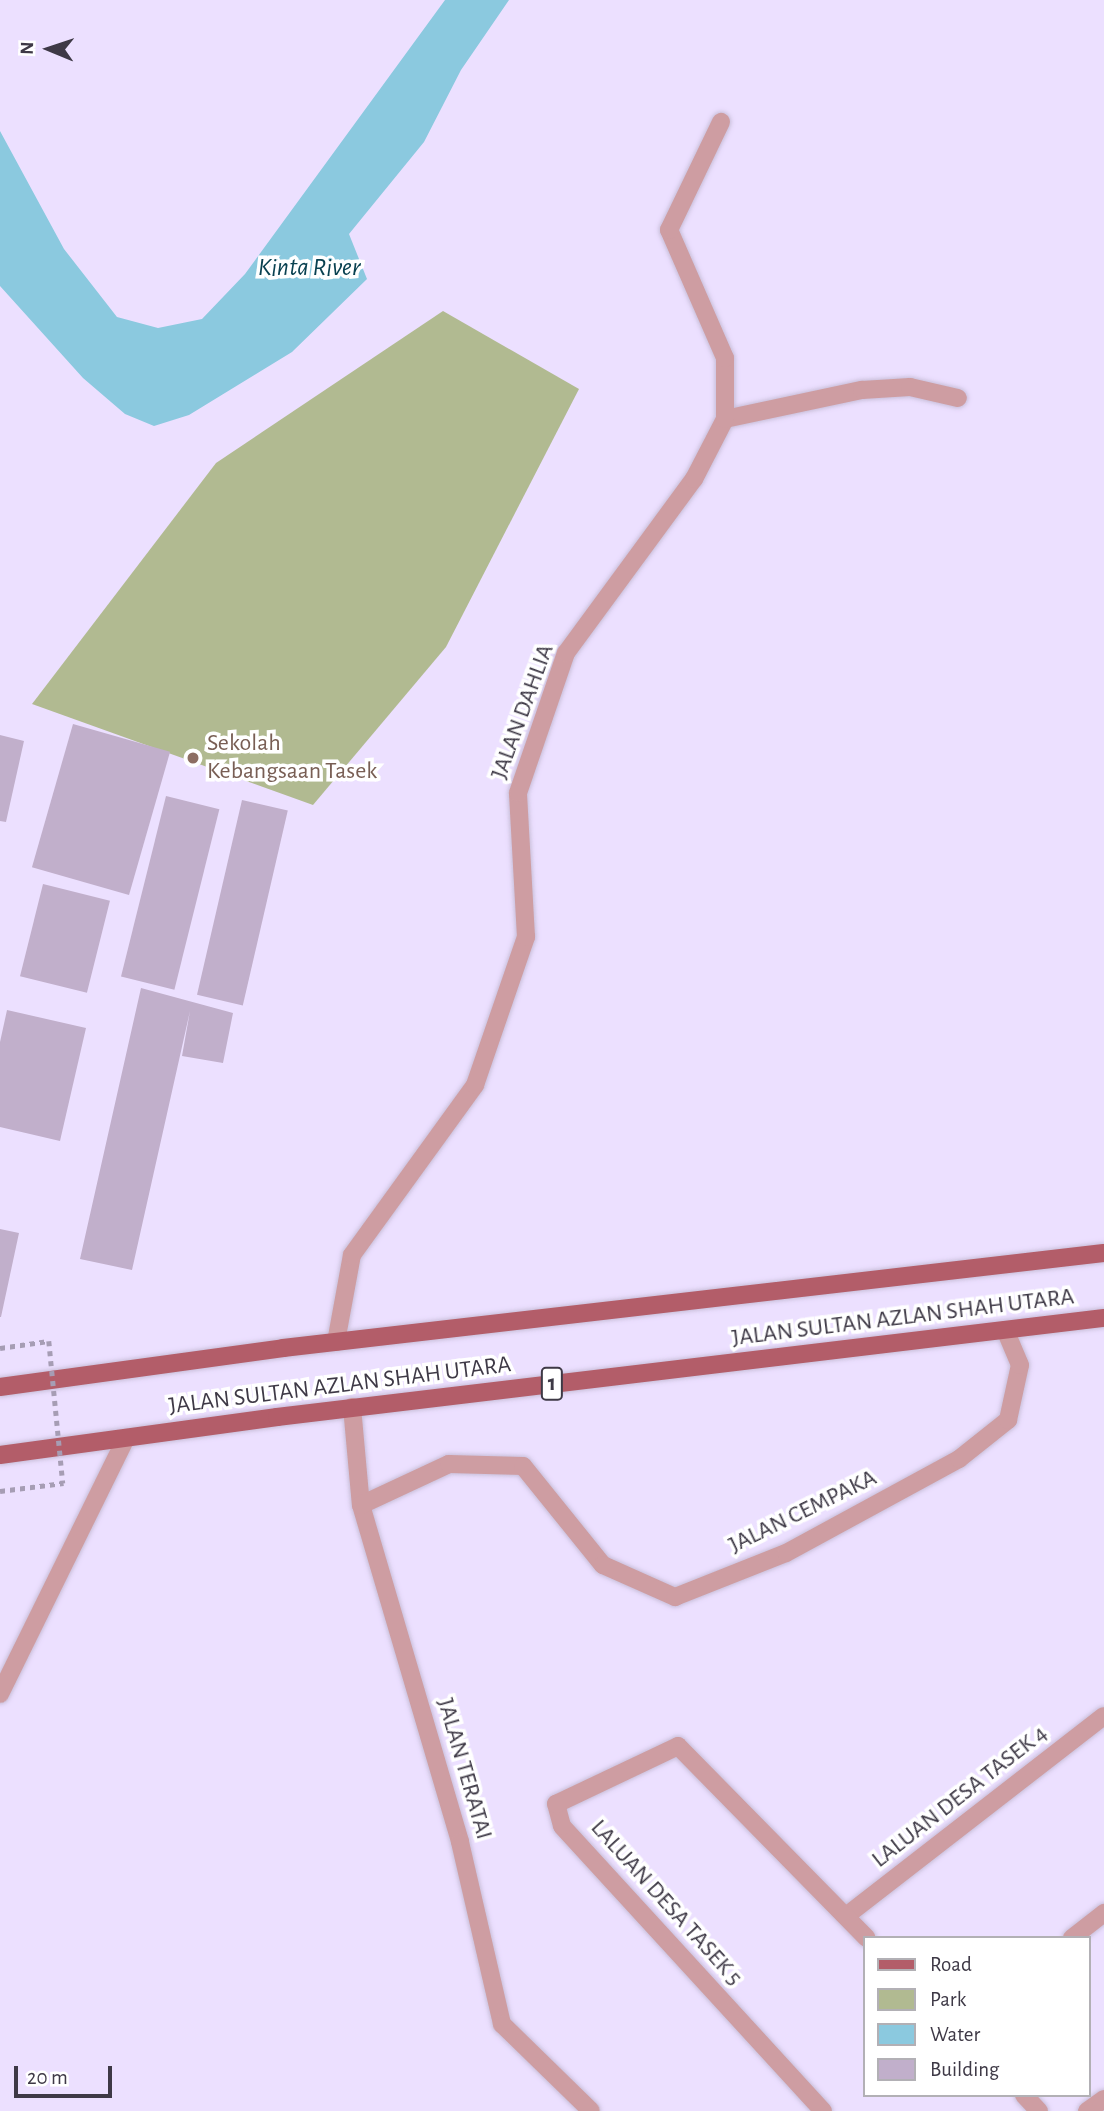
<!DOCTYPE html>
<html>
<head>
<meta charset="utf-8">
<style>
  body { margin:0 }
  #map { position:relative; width:1104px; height:2111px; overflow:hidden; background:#ece0ff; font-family:"Alegreya Sans",sans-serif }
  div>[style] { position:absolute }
  .green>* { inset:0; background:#b1ba91 }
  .water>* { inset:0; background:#8bc9df }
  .building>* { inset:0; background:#c1afcb; transform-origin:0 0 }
  .path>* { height:4.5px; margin-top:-2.25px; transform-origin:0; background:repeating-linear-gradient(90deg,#a69db4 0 5px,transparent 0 10px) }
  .roads { filter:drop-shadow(0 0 2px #c9bfda) drop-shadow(0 0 2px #c9bfda) }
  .minor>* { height:18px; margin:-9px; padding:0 9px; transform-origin:9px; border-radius:9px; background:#ce9da2 }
  .primary>* { height:18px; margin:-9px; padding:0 9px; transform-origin:9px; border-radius:9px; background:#b35d69 }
  .path-bridge>* { height:4.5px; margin-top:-2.25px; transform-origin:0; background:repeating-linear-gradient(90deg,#a69db4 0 5px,transparent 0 10px) }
  .dots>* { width:19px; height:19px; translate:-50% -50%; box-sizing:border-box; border:4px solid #fff; border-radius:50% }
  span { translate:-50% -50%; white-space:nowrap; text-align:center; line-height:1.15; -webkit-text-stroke:7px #fff; paint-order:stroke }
  .shield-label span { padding:2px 5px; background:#fff; border:2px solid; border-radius:5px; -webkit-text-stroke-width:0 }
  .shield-label { font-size:23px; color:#3e3946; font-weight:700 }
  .street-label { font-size:24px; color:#3e3946 }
  .education-label { font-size:24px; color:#785e54 }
  .left { translate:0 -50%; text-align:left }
  .water-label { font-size:26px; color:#094151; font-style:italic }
  .legend { position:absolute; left:863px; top:1936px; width:228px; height:161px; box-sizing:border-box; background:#fff; border:2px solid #b2b0b5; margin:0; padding:9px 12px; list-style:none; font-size:21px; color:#3e3946 }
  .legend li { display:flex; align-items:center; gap:14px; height:35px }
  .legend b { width:35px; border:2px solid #b2b0b5 }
  .north { position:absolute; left:14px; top:14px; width:70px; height:70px; -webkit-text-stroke:5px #fff; paint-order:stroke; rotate:272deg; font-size:19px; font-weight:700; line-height:28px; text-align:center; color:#3e3946 }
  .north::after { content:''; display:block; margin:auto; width:24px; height:32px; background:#3e3946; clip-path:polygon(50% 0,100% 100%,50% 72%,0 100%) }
  .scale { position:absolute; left:14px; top:2066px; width:98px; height:32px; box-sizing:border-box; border:4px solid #3e3946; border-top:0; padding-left:9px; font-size:21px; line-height:24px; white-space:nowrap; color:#3e3946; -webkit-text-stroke:5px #fff; paint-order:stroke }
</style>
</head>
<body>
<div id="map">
  <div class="green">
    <div style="clip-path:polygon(443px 311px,579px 389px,446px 647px,313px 805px,32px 704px,216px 463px)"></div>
  </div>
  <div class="water">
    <div style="clip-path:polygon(445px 0,509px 0,461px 70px,424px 142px,349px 234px,367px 279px,292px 352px,189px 415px,154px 426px,125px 414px,83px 378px,0 286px,0 131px,64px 249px,117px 317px,158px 328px,202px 319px,245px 274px)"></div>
  </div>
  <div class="building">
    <div style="left:73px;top:724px;width:101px;height:149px;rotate:16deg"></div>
    <div style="clip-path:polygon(0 735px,24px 741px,6px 822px,0 821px)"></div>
    <div style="left:166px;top:796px;width:55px;height:186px;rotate:14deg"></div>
    <div style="left:242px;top:800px;width:47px;height:200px;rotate:13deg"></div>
    <div style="left:43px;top:884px;width:69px;height:95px;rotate:14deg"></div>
    <div style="clip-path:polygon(141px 988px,233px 1013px,223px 1063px,182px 1056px,190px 1011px,132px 1270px,80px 1259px)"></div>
    <div style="clip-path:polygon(7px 1010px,86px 1028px,60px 1141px,0 1127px,0 1042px)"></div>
    <div style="clip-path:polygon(0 1229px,19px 1233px,1px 1317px,0 1317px)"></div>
  </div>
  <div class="path">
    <div style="left:0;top:1348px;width:49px;rotate:-8.1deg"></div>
    <div style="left:0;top:1491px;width:64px;rotate:-7.2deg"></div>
  </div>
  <div class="roads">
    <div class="minor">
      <div style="left:725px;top:419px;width:140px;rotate:-12deg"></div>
      <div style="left:862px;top:390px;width:48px;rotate:-3.6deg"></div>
      <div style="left:910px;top:387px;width:49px;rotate:12.9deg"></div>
      <div style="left:336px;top:1342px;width:88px;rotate:-79.6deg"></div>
      <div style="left:352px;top:1255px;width:210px;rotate:-54.1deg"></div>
      <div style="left:475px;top:1085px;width:157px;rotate:-71deg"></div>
      <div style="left:526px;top:937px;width:144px;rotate:-93.2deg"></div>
      <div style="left:518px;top:793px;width:148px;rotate:-71.1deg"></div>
      <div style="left:566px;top:653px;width:216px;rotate:-53.7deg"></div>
      <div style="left:694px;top:479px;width:68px;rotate:-62.7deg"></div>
      <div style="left:725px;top:419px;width:61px;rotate:-90deg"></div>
      <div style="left:725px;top:358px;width:140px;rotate:-113.6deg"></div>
      <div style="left:669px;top:230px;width:120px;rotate:-64.3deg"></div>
      <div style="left:352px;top:1407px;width:98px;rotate:84.8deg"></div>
      <div style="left:361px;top:1505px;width:351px;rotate:73.6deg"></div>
      <div style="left:460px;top:1842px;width:187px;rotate:77deg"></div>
      <div style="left:502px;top:2024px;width:124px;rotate:44.3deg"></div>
      <div style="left:361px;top:1505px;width:97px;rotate:-25deg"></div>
      <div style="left:449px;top:1464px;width:74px;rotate:1.5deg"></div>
      <div style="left:523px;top:1466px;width:127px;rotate:51.1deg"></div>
      <div style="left:603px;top:1565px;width:79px;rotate:24deg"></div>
      <div style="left:675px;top:1597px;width:119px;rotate:-21.6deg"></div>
      <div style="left:786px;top:1553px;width:197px;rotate:-28.5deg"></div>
      <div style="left:959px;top:1459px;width:63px;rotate:-38.5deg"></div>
      <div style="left:1008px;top:1420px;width:56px;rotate:-77.7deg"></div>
      <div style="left:1020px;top:1365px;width:38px;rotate:-113deg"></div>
      <div style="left:0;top:1694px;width:285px;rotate:-63.8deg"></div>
      <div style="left:846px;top:1916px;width:326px;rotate:-37.8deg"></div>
      <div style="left:1072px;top:1938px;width:41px;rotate:-38deg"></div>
      <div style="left:1024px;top:2095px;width:22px;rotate:47deg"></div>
      <div style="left:823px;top:2111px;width:386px;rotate:-132.5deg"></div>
      <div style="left:562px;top:1826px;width:23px;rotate:-105deg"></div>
      <div style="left:556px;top:1804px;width:135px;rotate:-25.4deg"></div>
      <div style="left:678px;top:1746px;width:269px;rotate:45.5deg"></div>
      <div style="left:1087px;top:2111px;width:21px;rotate:-35deg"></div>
    </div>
    <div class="primary">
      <div style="left:0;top:1387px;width:286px;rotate:-7.8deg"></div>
      <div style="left:283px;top:1348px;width:826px;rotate:-6.6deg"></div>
      <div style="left:0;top:1455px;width:280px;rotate:-7.8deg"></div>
      <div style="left:277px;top:1417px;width:833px;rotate:-6.83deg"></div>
    </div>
  </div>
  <div class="path-bridge">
    <div style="left:49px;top:1341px;width:143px;rotate:84.4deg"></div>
  </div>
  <div class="dots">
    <div style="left:193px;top:758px;background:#8d6e63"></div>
  </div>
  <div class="shield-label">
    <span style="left:552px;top:1384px">1</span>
  </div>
  <div class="street-label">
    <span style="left:523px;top:712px;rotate:-70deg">JALAN DAHLIA</span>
    <span style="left:903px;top:1318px;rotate:-7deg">JALAN SULTAN AZLAN SHAH UTARA</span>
    <span style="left:340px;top:1386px;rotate:-7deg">JALAN SULTAN AZLAN SHAH UTARA</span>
    <span style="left:803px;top:1512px;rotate:-26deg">JALAN CEMPAKA</span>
    <span style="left:464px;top:1769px;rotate:74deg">JALAN TERATAI</span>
    <span style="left:960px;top:1797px;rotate:-38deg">LALUAN DESA TASEK 4</span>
    <span style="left:666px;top:1903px;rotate:48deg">LALUAN DESA TASEK 5</span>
  </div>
  <div class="education-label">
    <span class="left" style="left:207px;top:758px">Sekolah<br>Kebangsaan Tasek</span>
  </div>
  <div class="water-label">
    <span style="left:309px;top:268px">Kinta River</span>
  </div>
  <ul class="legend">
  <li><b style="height:9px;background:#b35d69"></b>Road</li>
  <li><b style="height:19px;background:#b1ba91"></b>Park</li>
  <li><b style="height:19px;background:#8bc9df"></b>Water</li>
  <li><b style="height:19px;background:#c1afcb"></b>Building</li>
  </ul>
  <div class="north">N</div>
  <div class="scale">20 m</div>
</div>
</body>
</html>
